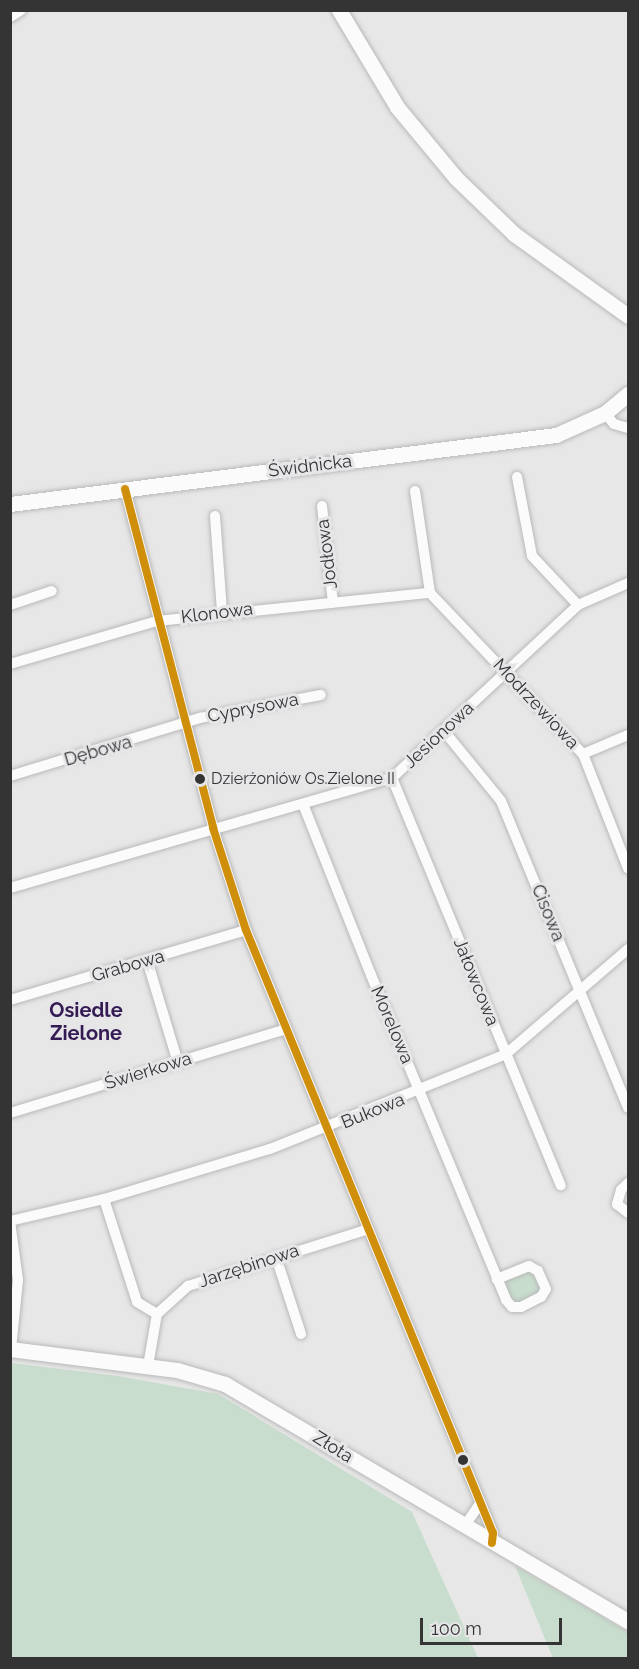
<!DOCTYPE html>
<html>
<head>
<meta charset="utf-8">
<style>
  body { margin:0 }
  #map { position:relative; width:639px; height:1669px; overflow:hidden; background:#e7e7e7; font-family:Raleway,sans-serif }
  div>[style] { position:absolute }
  .green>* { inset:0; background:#c8ddcd }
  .round { border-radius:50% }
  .roads { filter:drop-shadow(0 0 2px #b9b9b9) drop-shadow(0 0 2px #b9b9b9) }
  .street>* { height:10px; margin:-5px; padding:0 5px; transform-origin:5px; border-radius:5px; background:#fbfbfb }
  .secondary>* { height:15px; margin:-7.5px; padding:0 7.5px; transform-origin:7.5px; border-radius:7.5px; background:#fbfbfb }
  .bus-1>* { height:8px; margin:-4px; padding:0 4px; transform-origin:4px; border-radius:4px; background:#d08f0b }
  .dots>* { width:16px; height:16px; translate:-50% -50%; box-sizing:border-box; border:3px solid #e6e6e8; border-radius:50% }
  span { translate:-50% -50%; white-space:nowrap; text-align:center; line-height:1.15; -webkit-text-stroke:6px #e6e6e8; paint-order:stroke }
  .bus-label { font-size:16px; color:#343435 }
  .left { translate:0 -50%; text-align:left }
  .street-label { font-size:18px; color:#343435 }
  .neighbourhood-label { font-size:20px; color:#351b54; font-weight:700 }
  .frame { position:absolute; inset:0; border:12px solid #343435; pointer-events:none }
  .scale { position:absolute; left:420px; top:1618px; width:142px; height:27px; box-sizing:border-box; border:3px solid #343435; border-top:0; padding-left:8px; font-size:18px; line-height:21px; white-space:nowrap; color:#343435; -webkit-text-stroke:4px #e6e6e8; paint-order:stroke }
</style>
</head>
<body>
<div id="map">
  <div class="green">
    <div class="round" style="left:506px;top:1270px;width:34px;height:34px"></div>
    <div style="clip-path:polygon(11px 1363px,118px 1376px,218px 1394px,412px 1512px,478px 1658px,11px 1658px)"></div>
    <div style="clip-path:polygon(515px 1566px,628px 1632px,628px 1658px,553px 1658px)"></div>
  </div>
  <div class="roads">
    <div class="street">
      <div style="left:10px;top:17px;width:13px;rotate:-32deg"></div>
      <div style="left:605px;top:413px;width:14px;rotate:51deg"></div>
      <div style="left:614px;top:424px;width:15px;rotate:16deg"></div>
      <div style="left:517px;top:477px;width:80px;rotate:79.2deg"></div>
      <div style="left:532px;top:556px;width:67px;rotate:46.8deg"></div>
      <div style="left:125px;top:489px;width:350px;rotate:75.4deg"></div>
      <div style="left:213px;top:828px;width:107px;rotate:72.1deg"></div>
      <div style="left:246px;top:930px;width:652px;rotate:67.73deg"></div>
      <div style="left:493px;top:1533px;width:10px;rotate:96deg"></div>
      <div style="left:415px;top:491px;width:103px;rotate:81.6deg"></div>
      <div style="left:322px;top:506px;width:97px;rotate:83.5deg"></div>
      <div style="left:215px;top:516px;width:95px;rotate:85.8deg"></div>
      <div style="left:430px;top:593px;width:222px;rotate:46.5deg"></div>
      <div style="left:583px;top:754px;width:123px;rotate:68.5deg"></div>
      <div style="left:10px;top:605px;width:44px;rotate:-18.4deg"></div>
      <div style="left:10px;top:664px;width:153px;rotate:-16.3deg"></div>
      <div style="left:157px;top:621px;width:274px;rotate:-5.9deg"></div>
      <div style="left:444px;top:731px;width:90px;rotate:50.8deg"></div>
      <div style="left:501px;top:801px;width:332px;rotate:67.5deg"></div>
      <div style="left:583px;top:754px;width:49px;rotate:-22.9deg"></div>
      <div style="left:10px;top:776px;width:199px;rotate:-17deg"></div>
      <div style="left:200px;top:718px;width:123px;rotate:-10.8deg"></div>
      <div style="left:392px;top:778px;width:441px;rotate:67.5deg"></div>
      <div style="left:303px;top:804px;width:184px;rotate:68.3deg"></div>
      <div style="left:371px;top:975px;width:352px;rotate:67.4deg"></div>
      <div style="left:506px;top:1300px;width:9px;rotate:49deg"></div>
      <div style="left:512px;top:1307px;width:9px"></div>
      <div style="left:521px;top:1307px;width:22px;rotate:-27deg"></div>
      <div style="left:541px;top:1297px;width:9px;rotate:-58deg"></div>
      <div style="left:546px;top:1289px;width:20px;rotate:-114deg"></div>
      <div style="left:538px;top:1271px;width:10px;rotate:-151deg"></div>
      <div style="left:529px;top:1266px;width:35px;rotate:158deg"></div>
      <div style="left:10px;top:888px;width:398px;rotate:-16.1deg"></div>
      <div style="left:392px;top:778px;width:254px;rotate:-42.9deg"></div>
      <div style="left:578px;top:605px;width:55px;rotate:-23.7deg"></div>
      <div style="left:147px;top:960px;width:108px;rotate:73.2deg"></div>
      <div style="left:10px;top:1000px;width:246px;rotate:-16.5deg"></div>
      <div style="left:10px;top:1113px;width:288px;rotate:-16.9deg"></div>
      <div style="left:628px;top:1183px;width:10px;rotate:135deg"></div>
      <div style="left:621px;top:1190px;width:15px;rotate:106deg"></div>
      <div style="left:617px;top:1204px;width:14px;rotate:39deg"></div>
      <div style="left:104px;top:1199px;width:108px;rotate:72.2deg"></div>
      <div style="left:137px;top:1302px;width:23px;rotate:31deg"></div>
      <div style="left:10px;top:1221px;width:97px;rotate:-13.2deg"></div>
      <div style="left:104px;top:1199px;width:173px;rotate:-16.8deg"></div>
      <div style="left:270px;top:1149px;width:254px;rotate:-21.9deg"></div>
      <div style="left:506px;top:1054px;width:161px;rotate:-40.7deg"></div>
      <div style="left:10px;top:1221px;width:60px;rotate:82.3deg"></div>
      <div style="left:18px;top:1280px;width:69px;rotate:95.8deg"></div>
      <div style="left:276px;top:1257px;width:81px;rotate:72deg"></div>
      <div style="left:148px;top:1366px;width:53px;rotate:-80.2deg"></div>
      <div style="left:157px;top:1314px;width:42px;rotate:-42.1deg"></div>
      <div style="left:188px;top:1286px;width:187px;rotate:-17.5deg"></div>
      <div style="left:464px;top:1527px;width:29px;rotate:-56deg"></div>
    </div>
    <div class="secondary">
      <div style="left:339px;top:10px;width:113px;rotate:59.1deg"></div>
      <div style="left:397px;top:107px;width:92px;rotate:50.3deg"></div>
      <div style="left:456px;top:178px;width:81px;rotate:44deg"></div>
      <div style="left:514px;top:234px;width:140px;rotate:35.7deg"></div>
      <div style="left:10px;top:504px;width:550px;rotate:-7.2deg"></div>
      <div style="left:556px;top:435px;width:54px;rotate:-24.2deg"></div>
      <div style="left:605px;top:413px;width:30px;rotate:-40deg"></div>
      <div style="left:10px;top:1349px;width:168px;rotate:7.2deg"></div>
      <div style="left:177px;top:1370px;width:50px;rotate:16.3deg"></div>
      <div style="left:225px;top:1384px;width:468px;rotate:30.5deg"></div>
    </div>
  </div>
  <div class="bus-1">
    <div style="left:125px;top:489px;width:350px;rotate:75.4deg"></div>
    <div style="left:213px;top:828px;width:107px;rotate:72.1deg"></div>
    <div style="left:246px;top:930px;width:652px;rotate:67.73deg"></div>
    <div style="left:493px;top:1533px;width:10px;rotate:96deg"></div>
  </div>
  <div class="dots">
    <div style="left:200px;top:779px;background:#343435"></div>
    <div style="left:463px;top:1460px;background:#343435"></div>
  </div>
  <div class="bus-label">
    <span class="left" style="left:211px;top:779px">Dzierżoniów Os.Zielone II</span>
  </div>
  <div class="street-label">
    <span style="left:310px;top:466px;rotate:-7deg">Świdnicka</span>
    <span style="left:327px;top:554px;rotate:-97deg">Jodłowa</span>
    <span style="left:217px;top:613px;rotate:-7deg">Klonowa</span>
    <span style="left:536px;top:704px;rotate:47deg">Modrzewiowa</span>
    <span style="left:253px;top:708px;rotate:-11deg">Cyprysowa</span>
    <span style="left:439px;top:735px;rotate:-43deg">Jesionowa</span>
    <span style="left:98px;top:751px;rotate:-16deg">Dębowa</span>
    <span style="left:548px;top:913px;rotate:68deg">Cisowa</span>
    <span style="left:128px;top:966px;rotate:-16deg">Grabowa</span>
    <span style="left:476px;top:982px;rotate:68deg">Jałowcowa</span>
    <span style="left:392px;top:1025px;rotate:67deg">Morelowa</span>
    <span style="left:148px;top:1071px;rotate:-17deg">Świerkowa</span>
    <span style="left:373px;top:1111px;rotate:-22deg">Bukowa</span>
    <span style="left:249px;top:1266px;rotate:-18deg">Jarzębinowa</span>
    <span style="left:333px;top:1447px;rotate:32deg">Złota</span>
  </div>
  <div class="neighbourhood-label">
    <span style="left:86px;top:1022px">Osiedle<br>Zielone</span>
  </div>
  <div class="frame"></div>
  <div class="scale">100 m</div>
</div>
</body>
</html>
